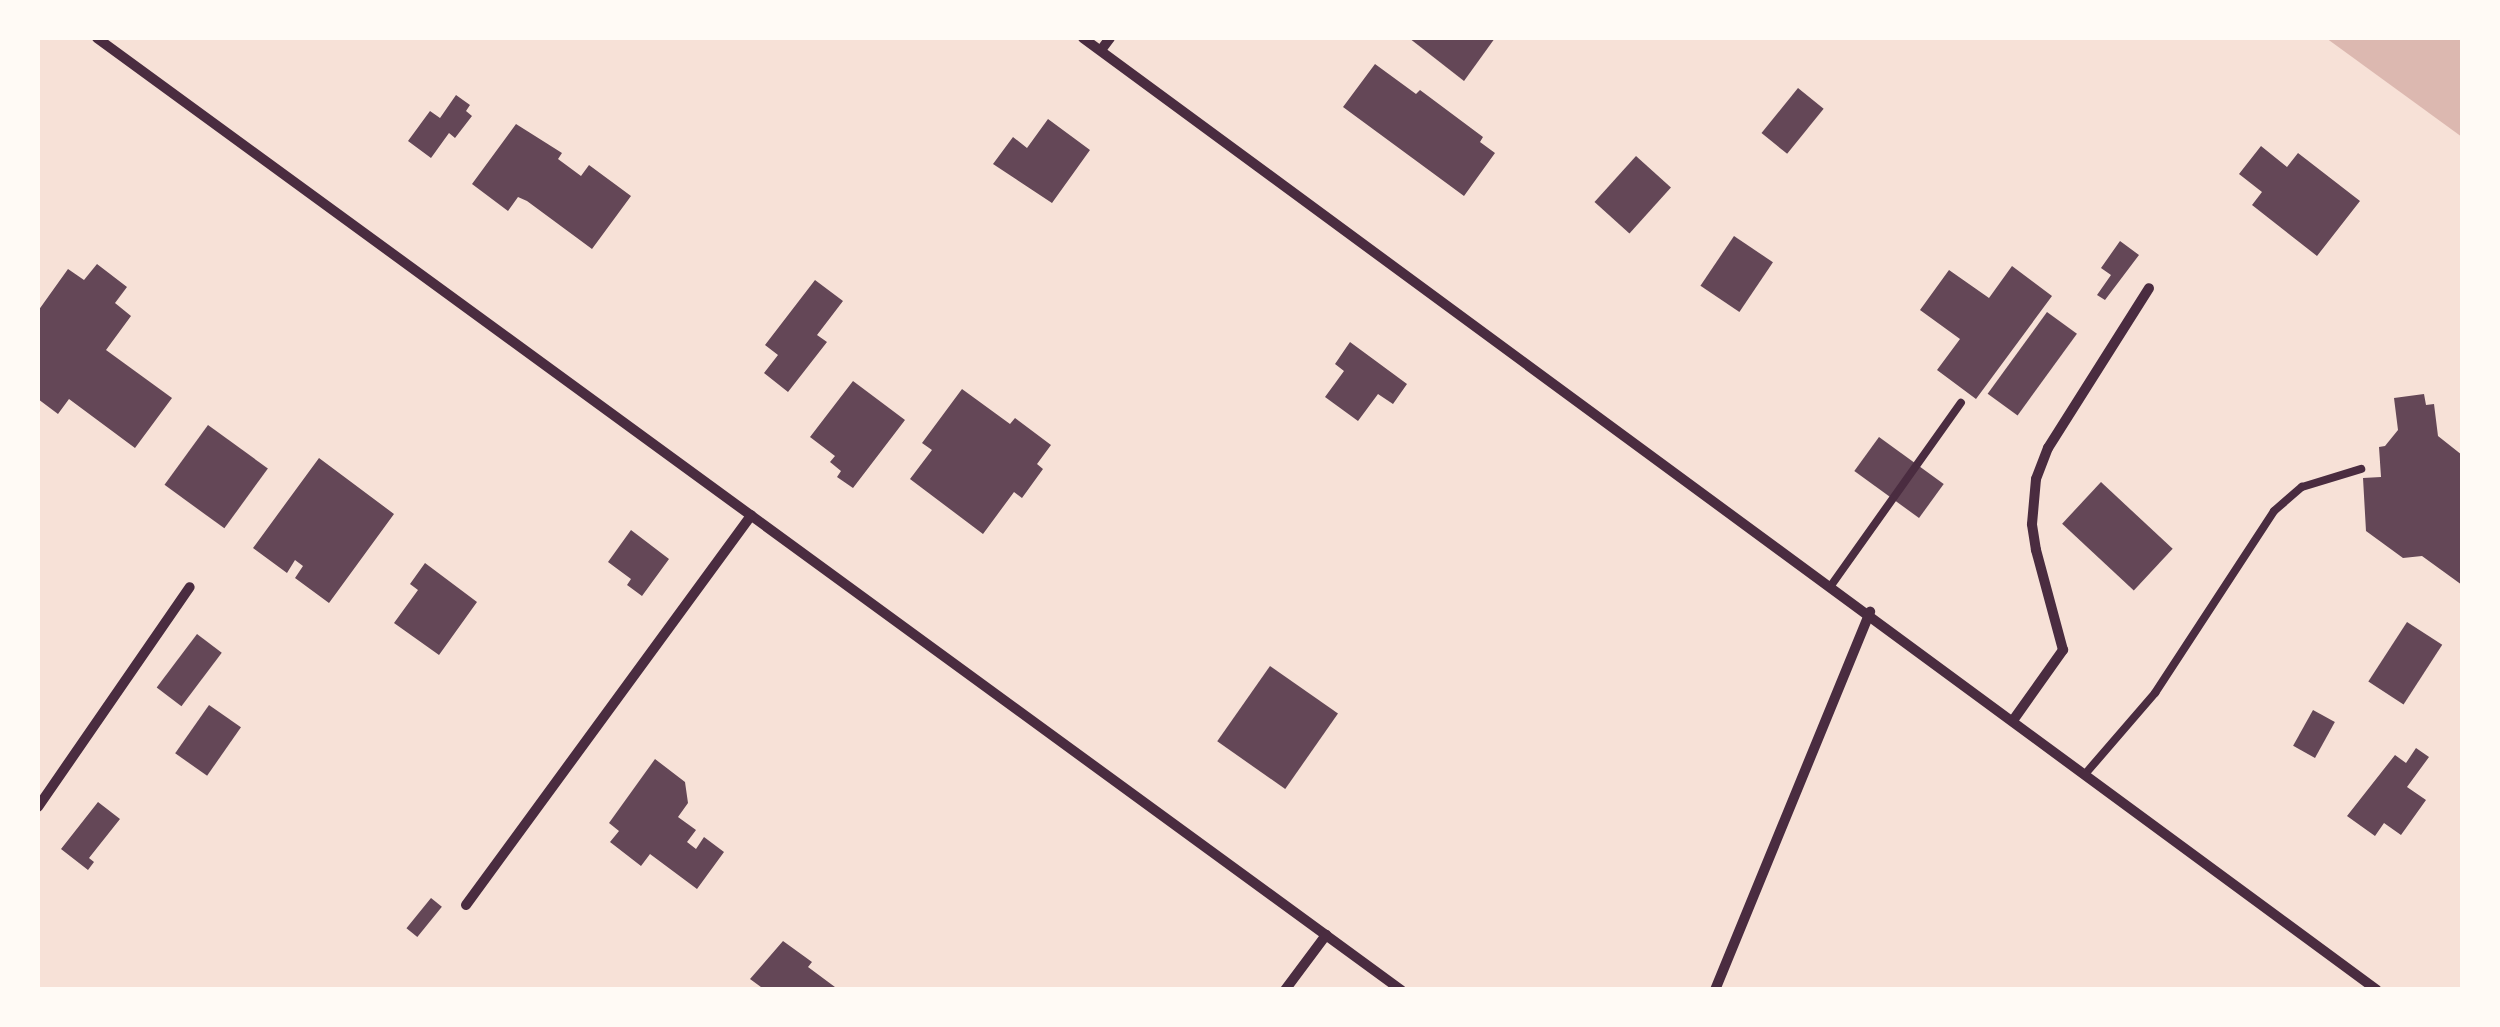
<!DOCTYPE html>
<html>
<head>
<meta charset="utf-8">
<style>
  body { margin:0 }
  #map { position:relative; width:2500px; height:1027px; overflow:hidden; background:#f7e1d7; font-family:Poppins,sans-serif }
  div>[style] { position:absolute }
  .water>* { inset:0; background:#dcb8b0 }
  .building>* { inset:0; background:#644757; transform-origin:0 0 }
  .service>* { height:8px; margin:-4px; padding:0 4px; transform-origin:4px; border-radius:4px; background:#4a2c40 }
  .minor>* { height:10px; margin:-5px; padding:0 5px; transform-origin:5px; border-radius:5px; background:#4a2c40 }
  span { translate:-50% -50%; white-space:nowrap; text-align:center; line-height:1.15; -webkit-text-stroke:10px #fffaf5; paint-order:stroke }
  .frame { position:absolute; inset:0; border:40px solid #fffaf5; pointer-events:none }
</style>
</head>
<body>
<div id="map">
  <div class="water">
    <div style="clip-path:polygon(2326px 38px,2462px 38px,2462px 137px)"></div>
  </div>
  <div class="building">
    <div style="clip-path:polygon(1409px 38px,1495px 38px,1464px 81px)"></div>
    <div style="clip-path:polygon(1375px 64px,1416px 94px,1420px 90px,1483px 137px,1480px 142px,1495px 153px,1464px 196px,1343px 107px)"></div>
    <div style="left:1798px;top:88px;width:33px;height:58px;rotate:39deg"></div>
    <div style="clip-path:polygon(456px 95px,470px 105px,466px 111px,472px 116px,455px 138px,449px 133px,431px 158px,408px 141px,430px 111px,440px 118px)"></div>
    <div style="clip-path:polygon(1048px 119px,1090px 150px,1052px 203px,993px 164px,1013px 137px,1027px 148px)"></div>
    <div style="clip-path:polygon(516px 124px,562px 153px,558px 159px,581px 176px,589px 165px,631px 196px,592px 249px,527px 201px,518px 197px,508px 211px,472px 184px)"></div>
    <div style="clip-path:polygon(2261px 146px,2287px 167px,2298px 153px,2360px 201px,2317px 256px,2252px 205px,2262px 192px,2239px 174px)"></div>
    <div style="left:1636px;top:156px;width:47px;height:62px;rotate:42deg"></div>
    <div style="left:1734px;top:236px;width:47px;height:60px;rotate:34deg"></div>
    <div style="clip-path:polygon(2120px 241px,2139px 255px,2105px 300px,2097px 295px,2111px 275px,2101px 268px)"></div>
    <div style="clip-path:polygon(97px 264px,127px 287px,115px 303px,131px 316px,106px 350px,172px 398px,135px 448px,69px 399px,58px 414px,38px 399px,38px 311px,68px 269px,84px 280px)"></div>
    <div style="clip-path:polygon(2012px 266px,2052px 296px,1976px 399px,1937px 370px,1960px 339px,1920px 310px,1949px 270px,1989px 298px)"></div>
    <div style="clip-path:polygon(815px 280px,843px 301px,817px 335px,827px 342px,788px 392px,764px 373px,778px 355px,765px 345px)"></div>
    <div style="left:2047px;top:312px;width:37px;height:101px;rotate:36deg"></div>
    <div style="clip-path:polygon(1350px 342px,1407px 384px,1393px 404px,1378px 394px,1358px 421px,1325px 397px,1344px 371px,1335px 364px)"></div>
    <div style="clip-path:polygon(853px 381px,905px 420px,853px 488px,837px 477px,841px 471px,830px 462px,835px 456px,810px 437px)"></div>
    <div style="clip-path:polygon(962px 389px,1010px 424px,1015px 418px,1051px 445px,1037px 464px,1043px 469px,1022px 498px,1014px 492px,983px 534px,910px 479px,932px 450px,922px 443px)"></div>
    <div style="clip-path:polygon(2424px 394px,2426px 405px,2434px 404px,2438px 436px,2462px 455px,2462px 585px,2422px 556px,2403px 558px,2366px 531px,2363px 478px,2381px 477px,2379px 447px,2385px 446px,2398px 430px,2394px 398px)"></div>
    <div style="left:208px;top:425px;width:74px;height:74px;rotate:36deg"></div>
    <div style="left:1879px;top:437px;width:80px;height:42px;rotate:36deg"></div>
    <div style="clip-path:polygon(319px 458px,394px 514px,329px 603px,295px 578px,303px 566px,295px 560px,287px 573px,253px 548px)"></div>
    <div style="left:2101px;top:482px;width:98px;height:57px;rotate:43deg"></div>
    <div style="clip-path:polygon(631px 530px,669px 559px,642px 596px,627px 585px,631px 579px,608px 562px)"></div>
    <div style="clip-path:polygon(425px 563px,477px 602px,439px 655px,394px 623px,418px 590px,410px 584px)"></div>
    <div style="left:2407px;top:622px;width:42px;height:71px;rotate:33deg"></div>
    <div style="left:197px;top:634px;width:31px;height:67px;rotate:37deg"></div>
    <div style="left:1270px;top:666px;width:83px;height:92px;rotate:35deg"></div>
    <div style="left:209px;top:705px;width:39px;height:59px;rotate:35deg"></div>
    <div style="left:2313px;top:710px;width:25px;height:41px;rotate:29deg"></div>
    <div style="clip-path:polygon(2416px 748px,2429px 757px,2407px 787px,2426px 800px,2401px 835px,2384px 823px,2375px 836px,2347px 816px,2395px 755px,2406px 763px)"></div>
    <div style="clip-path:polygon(655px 759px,685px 782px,688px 803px,678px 817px,696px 830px,687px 842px,696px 849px,704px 837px,724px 852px,697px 889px,650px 854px,641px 866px,610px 842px,619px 831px,609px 823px)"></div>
    <div style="clip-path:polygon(98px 802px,120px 819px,89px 858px,94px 862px,88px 870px,61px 849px)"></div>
    <div style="left:431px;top:898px;width:14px;height:39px;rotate:39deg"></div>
    <div style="clip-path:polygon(783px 941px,812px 962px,808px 967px,839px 990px,765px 990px,750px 979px)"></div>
  </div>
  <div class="service">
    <div style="left:1830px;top:587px;width:226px;rotate:-54.6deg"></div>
    <div style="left:2086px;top:773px;width:106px;rotate:-49.2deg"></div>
    <div style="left:2155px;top:693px;width:217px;rotate:-56.8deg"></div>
    <div style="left:2274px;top:511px;width:37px;rotate:-41deg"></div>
    <div style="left:2302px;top:487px;width:62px;rotate:-17deg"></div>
  </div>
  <div class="minor">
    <div style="left:97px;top:38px;width:1615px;rotate:36.13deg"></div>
    <div style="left:1083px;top:38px;width:1606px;rotate:36.34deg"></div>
    <div style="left:1101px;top:50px;width:15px;rotate:-53deg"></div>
    <div style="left:2014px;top:719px;width:85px;rotate:-54.6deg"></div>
    <div style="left:2063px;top:650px;width:104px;rotate:-105.1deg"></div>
    <div style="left:2036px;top:550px;width:26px;rotate:-99deg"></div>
    <div style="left:2032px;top:524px;width:45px;rotate:-84.9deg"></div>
    <div style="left:2036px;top:479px;width:33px;rotate:-69deg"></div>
    <div style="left:2048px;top:448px;width:189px;rotate:-57.7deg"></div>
    <div style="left:38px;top:807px;width:267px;rotate:-55.4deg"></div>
    <div style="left:466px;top:905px;width:483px;rotate:-53.8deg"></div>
    <div style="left:1285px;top:990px;width:69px;rotate:-53.3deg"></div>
    <div style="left:1715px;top:990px;width:409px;rotate:-67.7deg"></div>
  </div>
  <div class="frame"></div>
</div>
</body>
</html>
